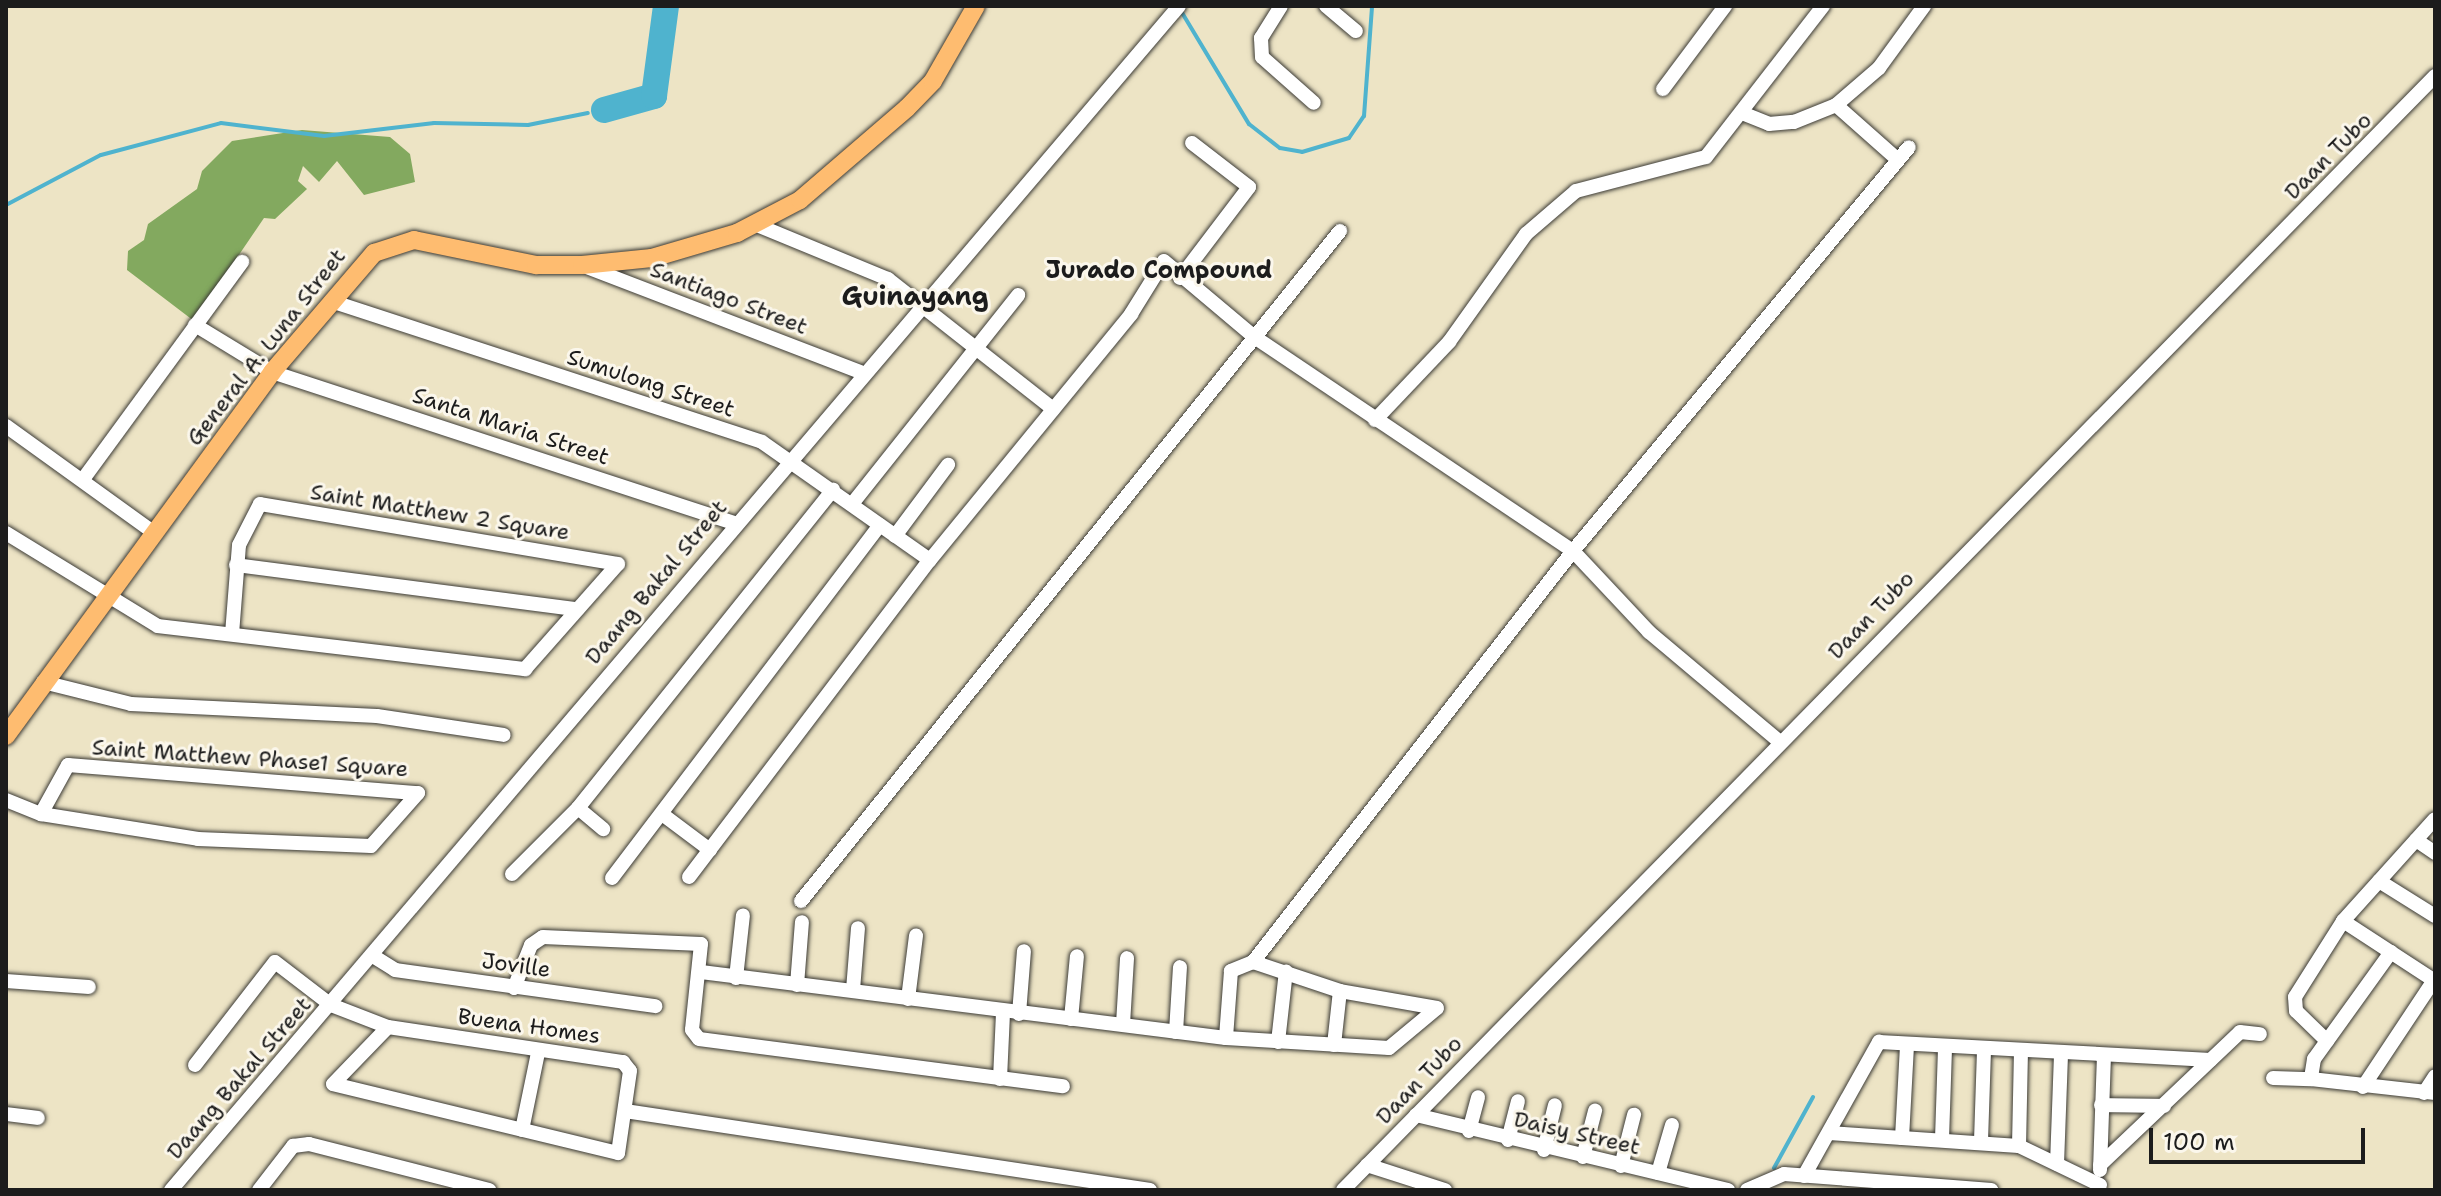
<!DOCTYPE html>
<html>
<head>
<meta charset="utf-8">
<style>
  body { margin:0 }
  #map { position:relative; width:2441px; height:1196px; overflow:hidden; background:#ede4c5; font-family:"Shantell Sans",sans-serif }
  div>[style] { position:absolute }
  .forest>* { inset:0; background:#83a95f }
  .stream>* { height:4px; margin:-2px; padding:0 2px; transform-origin:2px; border-radius:2px; background:#4fb3ce }
  .river>* { height:26px; margin:-13px; padding:0 13px; transform-origin:13px; border-radius:13px; background:#4fb3ce }
  .roads { filter:drop-shadow(0 0 2px #3b3a35) drop-shadow(0 0 2px #3b3a35) }
  .minor>* { height:14px; margin:-7px; padding:0 7px; transform-origin:7px; border-radius:7px; background:#fff }
  .major>* { height:18px; margin:-9px; padding:0 9px; transform-origin:9px; border-radius:9px; background:#febc70 }
  span { translate:-50% -50%; white-space:nowrap; text-align:center; line-height:1.15; -webkit-text-stroke:6px #fbf7ec; paint-order:stroke }
  .street-label { font-size:22px; color:#1c1c1c }
  .neighbourhood-label { font-size:24px; color:#1c1c1c; font-weight:700 }
  .quarter-label { font-size:26px; color:#1c1c1c; font-weight:700 }
  .frame { position:absolute; inset:0; border:8px solid #1c1c1c; pointer-events:none }
  .scale { position:absolute; left:2149px; top:1128px; width:216px; height:36px; box-sizing:border-box; border:4px solid #1c1c1c; border-top:0; padding-left:10px; font-size:24px; line-height:28px; white-space:nowrap; color:#1c1c1c; -webkit-text-stroke:6px #fbf7ec; paint-order:stroke }
</style>
</head>
<body>
<div id="map">
  <div class="forest">
    <div style="clip-path:polygon(302px 130px,390px 137px,410px 154px,415px 182px,364px 195px,337px 161px,319px 182px,303px 166px,298px 181px,307px 189px,275px 219px,264px 218px,194px 321px,127px 270px,128px 251px,144px 240px,148px 224px,197px 189px,202px 171px,232px 141px)"></div>
  </div>
  <div class="stream">
    <div style="left:1181px;top:11px;width:132px;rotate:59deg"></div>
    <div style="left:1249px;top:124px;width:39px;rotate:38deg"></div>
    <div style="left:1280px;top:148px;width:22px;rotate:10deg"></div>
    <div style="left:1302px;top:152px;width:49px;rotate:-16.6deg"></div>
    <div style="left:1349px;top:138px;width:27px;rotate:-56deg"></div>
    <div style="left:1364px;top:116px;width:110px;rotate:-85.8deg"></div>
    <div style="left:6px;top:205px;width:107px;rotate:-27.8deg"></div>
    <div style="left:101px;top:155px;width:124px;rotate:-14.9deg"></div>
    <div style="left:221px;top:123px;width:104px;rotate:7.2deg"></div>
    <div style="left:324px;top:136px;width:111px;rotate:-6.7deg"></div>
    <div style="left:434px;top:123px;width:94px;rotate:1.2deg"></div>
    <div style="left:528px;top:125px;width:61px;rotate:-11.3deg"></div>
    <div style="left:1774px;top:1168px;width:81px;rotate:-61.2deg"></div>
  </div>
  <div class="river">
    <div style="left:604px;top:110px;width:52px;rotate:-15.6deg"></div>
    <div style="left:654px;top:96px;width:91px;rotate:-82.4deg"></div>
  </div>
  <div class="roads">
    <div class="minor">
      <div style="left:1281px;top:6px;width:38px;rotate:122deg"></div>
      <div style="left:1261px;top:38px;width:19px;rotate:87deg"></div>
      <div style="left:1262px;top:57px;width:69px;rotate:41.5deg"></div>
      <div style="left:1326px;top:6px;width:39px;rotate:40deg"></div>
      <div style="left:1663px;top:89px;width:104px;rotate:-53.2deg"></div>
      <div style="left:1836px;top:105px;width:83px;rotate:41.6deg"></div>
      <div style="left:1742px;top:113px;width:29px;rotate:22deg"></div>
      <div style="left:1769px;top:124px;width:25px;rotate:-5deg"></div>
      <div style="left:1794px;top:122px;width:45px;rotate:-22deg"></div>
      <div style="left:1836px;top:105px;width:57px;rotate:-40.7deg"></div>
      <div style="left:1879px;top:68px;width:77px;rotate:-54deg"></div>
      <div style="left:757px;top:225px;width:142px;rotate:22.4deg"></div>
      <div style="left:888px;top:279px;width:210px;rotate:38.2deg"></div>
      <div style="left:584px;top:266px;width:296px;rotate:21deg"></div>
      <div style="left:1180px;top:278px;width:114px;rotate:-52.8deg"></div>
      <div style="left:1249px;top:187px;width:72px;rotate:-142.3deg"></div>
      <div style="left:331px;top:301px;width:453px;rotate:18.1deg"></div>
      <div style="left:762px;top:442px;width:205px;rotate:35.1deg"></div>
      <div style="left:195px;top:325px;width:90px;rotate:31.4deg"></div>
      <div style="left:272px;top:372px;width:487px;rotate:18.1deg"></div>
      <div style="left:1375px;top:420px;width:108px;rotate:-46.5deg"></div>
      <div style="left:1449px;top:342px;width:133px;rotate:-54.5deg"></div>
      <div style="left:1526px;top:234px;width:66px;rotate:-40.7deg"></div>
      <div style="left:1576px;top:191px;width:134px;rotate:-14.7deg"></div>
      <div style="left:1706px;top:157px;width:191px;rotate:-52.2deg"></div>
      <div style="left:6px;top:426px;width:181px;rotate:35.8deg"></div>
      <div style="left:84px;top:478px;width:268px;rotate:-53.8deg"></div>
      <div style="left:852px;top:504px;width:267px;rotate:-51.5deg"></div>
      <div style="left:6px;top:533px;width:178px;rotate:31.5deg"></div>
      <div style="left:158px;top:626px;width:370px;rotate:6.7deg"></div>
      <div style="left:525px;top:669px;width:140px;rotate:-48.5deg"></div>
      <div style="left:895px;top:536px;width:89px;rotate:-53.3deg"></div>
      <div style="left:236px;top:565px;width:344px;rotate:7.4deg"></div>
      <div style="left:232px;top:634px;width:89px;rotate:-85.5deg"></div>
      <div style="left:239px;top:545px;width:46px;rotate:-62.9deg"></div>
      <div style="left:260px;top:504px;width:363px;rotate:9.5deg"></div>
      <div style="left:43px;top:682px;width:91px;rotate:14deg"></div>
      <div style="left:131px;top:704px;width:246px;rotate:2.8deg"></div>
      <div style="left:377px;top:716px;width:128px;rotate:8.5deg"></div>
      <div style="left:6px;top:800px;width:38px;rotate:22deg"></div>
      <div style="left:41px;top:814px;width:159px;rotate:9deg"></div>
      <div style="left:198px;top:839px;width:173px;rotate:2.3deg"></div>
      <div style="left:371px;top:846px;width:71px;rotate:-48.4deg"></div>
      <div style="left:578px;top:808px;width:33px;rotate:40deg"></div>
      <div style="left:41px;top:814px;width:56px;rotate:-61.1deg"></div>
      <div style="left:68px;top:765px;width:351px;rotate:4.6deg"></div>
      <div style="left:662px;top:814px;width:60px;rotate:36.9deg"></div>
      <div style="left:2416px;top:840px;width:23px;rotate:34deg"></div>
      <div style="left:512px;top:874px;width:93px;rotate:-45deg"></div>
      <div style="left:578px;top:808px;width:408px;rotate:-51.3deg"></div>
      <div style="left:689px;top:877px;width:398px;rotate:-52.8deg"></div>
      <div style="left:930px;top:560px;width:318px;rotate:-50.7deg"></div>
      <div style="left:1131px;top:314px;width:62px;rotate:-58.1deg"></div>
      <div style="left:1164px;top:261px;width:116px;rotate:40.1deg"></div>
      <div style="left:1253px;top:336px;width:386px;rotate:33.9deg"></div>
      <div style="left:1573px;top:551px;width:111px;rotate:46.8deg"></div>
      <div style="left:1649px;top:632px;width:170px;rotate:40deg"></div>
      <div style="left:612px;top:878px;width:443px;rotate:-52.8deg"></div>
      <div style="left:2379px;top:881px;width:66px;rotate:32deg"></div>
      <div style="left:801px;top:901px;width:860px;rotate:-51.18deg"></div>
      <div style="left:2343px;top:921px;width:110px;rotate:33.1deg"></div>
      <div style="left:2391px;top:952px;width:132px;rotate:125.7deg"></div>
      <div style="left:2314px;top:1059px;width:20px;rotate:99deg"></div>
      <div style="left:2311px;top:1079px;width:125px;rotate:6.4deg"></div>
      <div style="left:373px;top:956px;width:26px;rotate:32deg"></div>
      <div style="left:395px;top:970px;width:263px;rotate:7.9deg"></div>
      <div style="left:1253px;top:962px;width:521px;rotate:-52.1deg"></div>
      <div style="left:1573px;top:551px;width:525px;rotate:-50.25deg"></div>
      <div style="left:701px;top:972px;width:529px;rotate:7.17deg"></div>
      <div style="left:1226px;top:1038px;width:163px;rotate:3.5deg"></div>
      <div style="left:1389px;top:1048px;width:62px;rotate:-39.8deg"></div>
      <div style="left:1437px;top:1008px;width:98px;rotate:-170.1deg"></div>
      <div style="left:1340px;top:991px;width:92px;rotate:-161.6deg"></div>
      <div style="left:1253px;top:962px;width:24px;rotate:158deg"></div>
      <div style="left:1231px;top:971px;width:67px;rotate:94.3deg"></div>
      <div style="left:736px;top:978px;width:63px;rotate:-83.7deg"></div>
      <div style="left:6px;top:981px;width:83px;rotate:4.1deg"></div>
      <div style="left:797px;top:985px;width:63px;rotate:-85.5deg"></div>
      <div style="left:514px;top:988px;width:46px;rotate:-68.4deg"></div>
      <div style="left:531px;top:945px;width:14px;rotate:-34deg"></div>
      <div style="left:543px;top:937px;width:158px;rotate:2.5deg"></div>
      <div style="left:701px;top:944px;width:86px;rotate:96deg"></div>
      <div style="left:692px;top:1030px;width:11px;rotate:52deg"></div>
      <div style="left:699px;top:1039px;width:367px;rotate:7.4deg"></div>
      <div style="left:853px;top:990px;width:62px;rotate:-85.4deg"></div>
      <div style="left:908px;top:999px;width:64px;rotate:-82.8deg"></div>
      <div style="left:1019px;top:1014px;width:63px;rotate:-85.5deg"></div>
      <div style="left:1071px;top:1019px;width:63px;rotate:-84.6deg"></div>
      <div style="left:1123px;top:1024px;width:66px;rotate:-86.5deg"></div>
      <div style="left:1176px;top:1032px;width:65px;rotate:-86.5deg"></div>
      <div style="left:2327px;top:1041px;width:43px;rotate:-135.9deg"></div>
      <div style="left:2296px;top:1011px;width:14px;rotate:-94deg"></div>
      <div style="left:2295px;top:997px;width:90px;rotate:-57.7deg"></div>
      <div style="left:2343px;top:921px;width:137px;rotate:-48deg"></div>
      <div style="left:1278px;top:1042px;width:71px;rotate:-83.6deg"></div>
      <div style="left:1334px;top:1045px;width:54px;rotate:-83.7deg"></div>
      <div style="left:195px;top:1065px;width:130px;rotate:-52.2deg"></div>
      <div style="left:275px;top:962px;width:71px;rotate:37.5deg"></div>
      <div style="left:331px;top:1005px;width:61px;rotate:21.1deg"></div>
      <div style="left:388px;top:1027px;width:238px;rotate:8.5deg"></div>
      <div style="left:623px;top:1062px;width:11px;rotate:52deg"></div>
      <div style="left:630px;top:1071px;width:83px;rotate:98.3deg"></div>
      <div style="left:618px;top:1153px;width:293px;rotate:-166.4deg"></div>
      <div style="left:333px;top:1084px;width:79px;rotate:-46deg"></div>
      <div style="left:2273px;top:1078px;width:38px;rotate:2deg"></div>
      <div style="left:1000px;top:1079px;width:66px;rotate:-87.4deg"></div>
      <div style="left:2363px;top:1087px;width:128px;rotate:-56.4deg"></div>
      <div style="left:2424px;top:1093px;width:20px;rotate:-57deg"></div>
      <div style="left:2101px;top:1105px;width:63px;rotate:0.9deg"></div>
      <div style="left:625px;top:1111px;width:531px;rotate:8.56deg"></div>
      <div style="left:6px;top:1114px;width:32px;rotate:7deg"></div>
      <div style="left:1416px;top:1115px;width:321px;rotate:13.5deg"></div>
      <div style="left:522px;top:1130px;width:79px;rotate:-78.3deg"></div>
      <div style="left:1469px;top:1131px;width:35px;rotate:-75deg"></div>
      <div style="left:1829px;top:1133px;width:190px;rotate:3.9deg"></div>
      <div style="left:2019px;top:1146px;width:90px;rotate:25.7deg"></div>
      <div style="left:1902px;top:1138px;width:93px;rotate:-86.9deg"></div>
      <div style="left:1942px;top:1139px;width:92px;rotate:-88.1deg"></div>
      <div style="left:1508px;top:1140px;width:40px;rotate:-75.6deg"></div>
      <div style="left:1981px;top:1141px;width:92px;rotate:-88.1deg"></div>
      <div style="left:2019px;top:1146px;width:94px;rotate:-88.8deg"></div>
      <div style="left:1544px;top:1150px;width:46px;rotate:-76.3deg"></div>
      <div style="left:1583px;top:1157px;width:48px;rotate:-75.4deg"></div>
      <div style="left:2057px;top:1164px;width:111px;rotate:-87.9deg"></div>
      <div style="left:1367px;top:1165px;width:82px;rotate:17.8deg"></div>
      <div style="left:2100px;top:1165px;width:193px;rotate:-43.5deg"></div>
      <div style="left:2240px;top:1032px;width:20px;rotate:6deg"></div>
      <div style="left:1621px;top:1166px;width:53px;rotate:-75.7deg"></div>
      <div style="left:2100px;top:1170px;width:115px;rotate:-88deg"></div>
      <div style="left:1658px;top:1173px;width:50px;rotate:-73.7deg"></div>
      <div style="left:1804px;top:1176px;width:154px;rotate:-60.8deg"></div>
      <div style="left:1879px;top:1042px;width:332px;rotate:3.1deg"></div>
      <div style="left:171px;top:1190px;width:1555px;rotate:-49.59deg"></div>
      <div style="left:259px;top:1190px;width:56px;rotate:-52.3deg"></div>
      <div style="left:293px;top:1146px;width:16px;rotate:-7deg"></div>
      <div style="left:309px;top:1144px;width:186px;rotate:14.3deg"></div>
      <div style="left:1343px;top:1190px;width:1560px;rotate:-45.57deg"></div>
      <div style="left:1747px;top:1190px;width:40px;rotate:-23.4deg"></div>
      <div style="left:1784px;top:1174px;width:208px;rotate:4.4deg"></div>
    </div>
    <div class="major">
      <div style="left:6px;top:736px;width:451px;rotate:-53.8deg"></div>
      <div style="left:272px;top:372px;width:157px;rotate:-49.4deg"></div>
      <div style="left:374px;top:253px;width:42px;rotate:-18deg"></div>
      <div style="left:414px;top:240px;width:125px;rotate:11.6deg"></div>
      <div style="left:536px;top:265px;width:46px"></div>
      <div style="left:582px;top:265px;width:70px;rotate:-5.7deg"></div>
      <div style="left:652px;top:258px;width:89px;rotate:-16.4deg"></div>
      <div style="left:737px;top:233px;width:71px;rotate:-27.6deg"></div>
      <div style="left:800px;top:200px;width:141px;rotate:-40.7deg"></div>
      <div style="left:907px;top:108px;width:37px;rotate:-46deg"></div>
      <div style="left:933px;top:81px;width:86px;rotate:-60.2deg"></div>
    </div>
  </div>
  <div class="street-label">
    <span style="left:2328px;top:156px;rotate:-45deg">Daan Tubo</span>
    <span style="left:729px;top:298px;rotate:21deg">Santiago Street</span>
    <span style="left:266px;top:347px;rotate:-52deg">General A. Luna Street</span>
    <span style="left:651px;top:383px;rotate:18deg">Sumulong Street</span>
    <span style="left:511px;top:426px;rotate:18deg">Santa Maria Street</span>
    <span style="left:440px;top:512px;rotate:9deg">Saint Matthew 2 Square</span>
    <span style="left:656px;top:582px;rotate:-50deg">Daang Bakal Street</span>
    <span style="left:1871px;top:615px;rotate:-46deg">Daan Tubo</span>
    <span style="left:250px;top:758px;rotate:4deg">Saint Matthew Phase1 Square</span>
    <span style="left:516px;top:965px;rotate:8deg">Joville</span>
    <span style="left:529px;top:1026px;rotate:8deg">Buena Homes</span>
    <span style="left:239px;top:1078px;rotate:-49deg">Daang Bakal Street</span>
    <span style="left:1419px;top:1080px;rotate:-46deg">Daan Tubo</span>
    <span style="left:1577px;top:1133px;rotate:13deg">Daisy Street</span>
  </div>
  <div class="neighbourhood-label">
    <span style="left:1159px;top:271px">Jurado Compound</span>
  </div>
  <div class="quarter-label">
    <span style="left:915px;top:296px">Guinayang</span>
  </div>
  <div class="frame"></div>
  <div class="scale">100 m</div>
</div>
</body>
</html>
